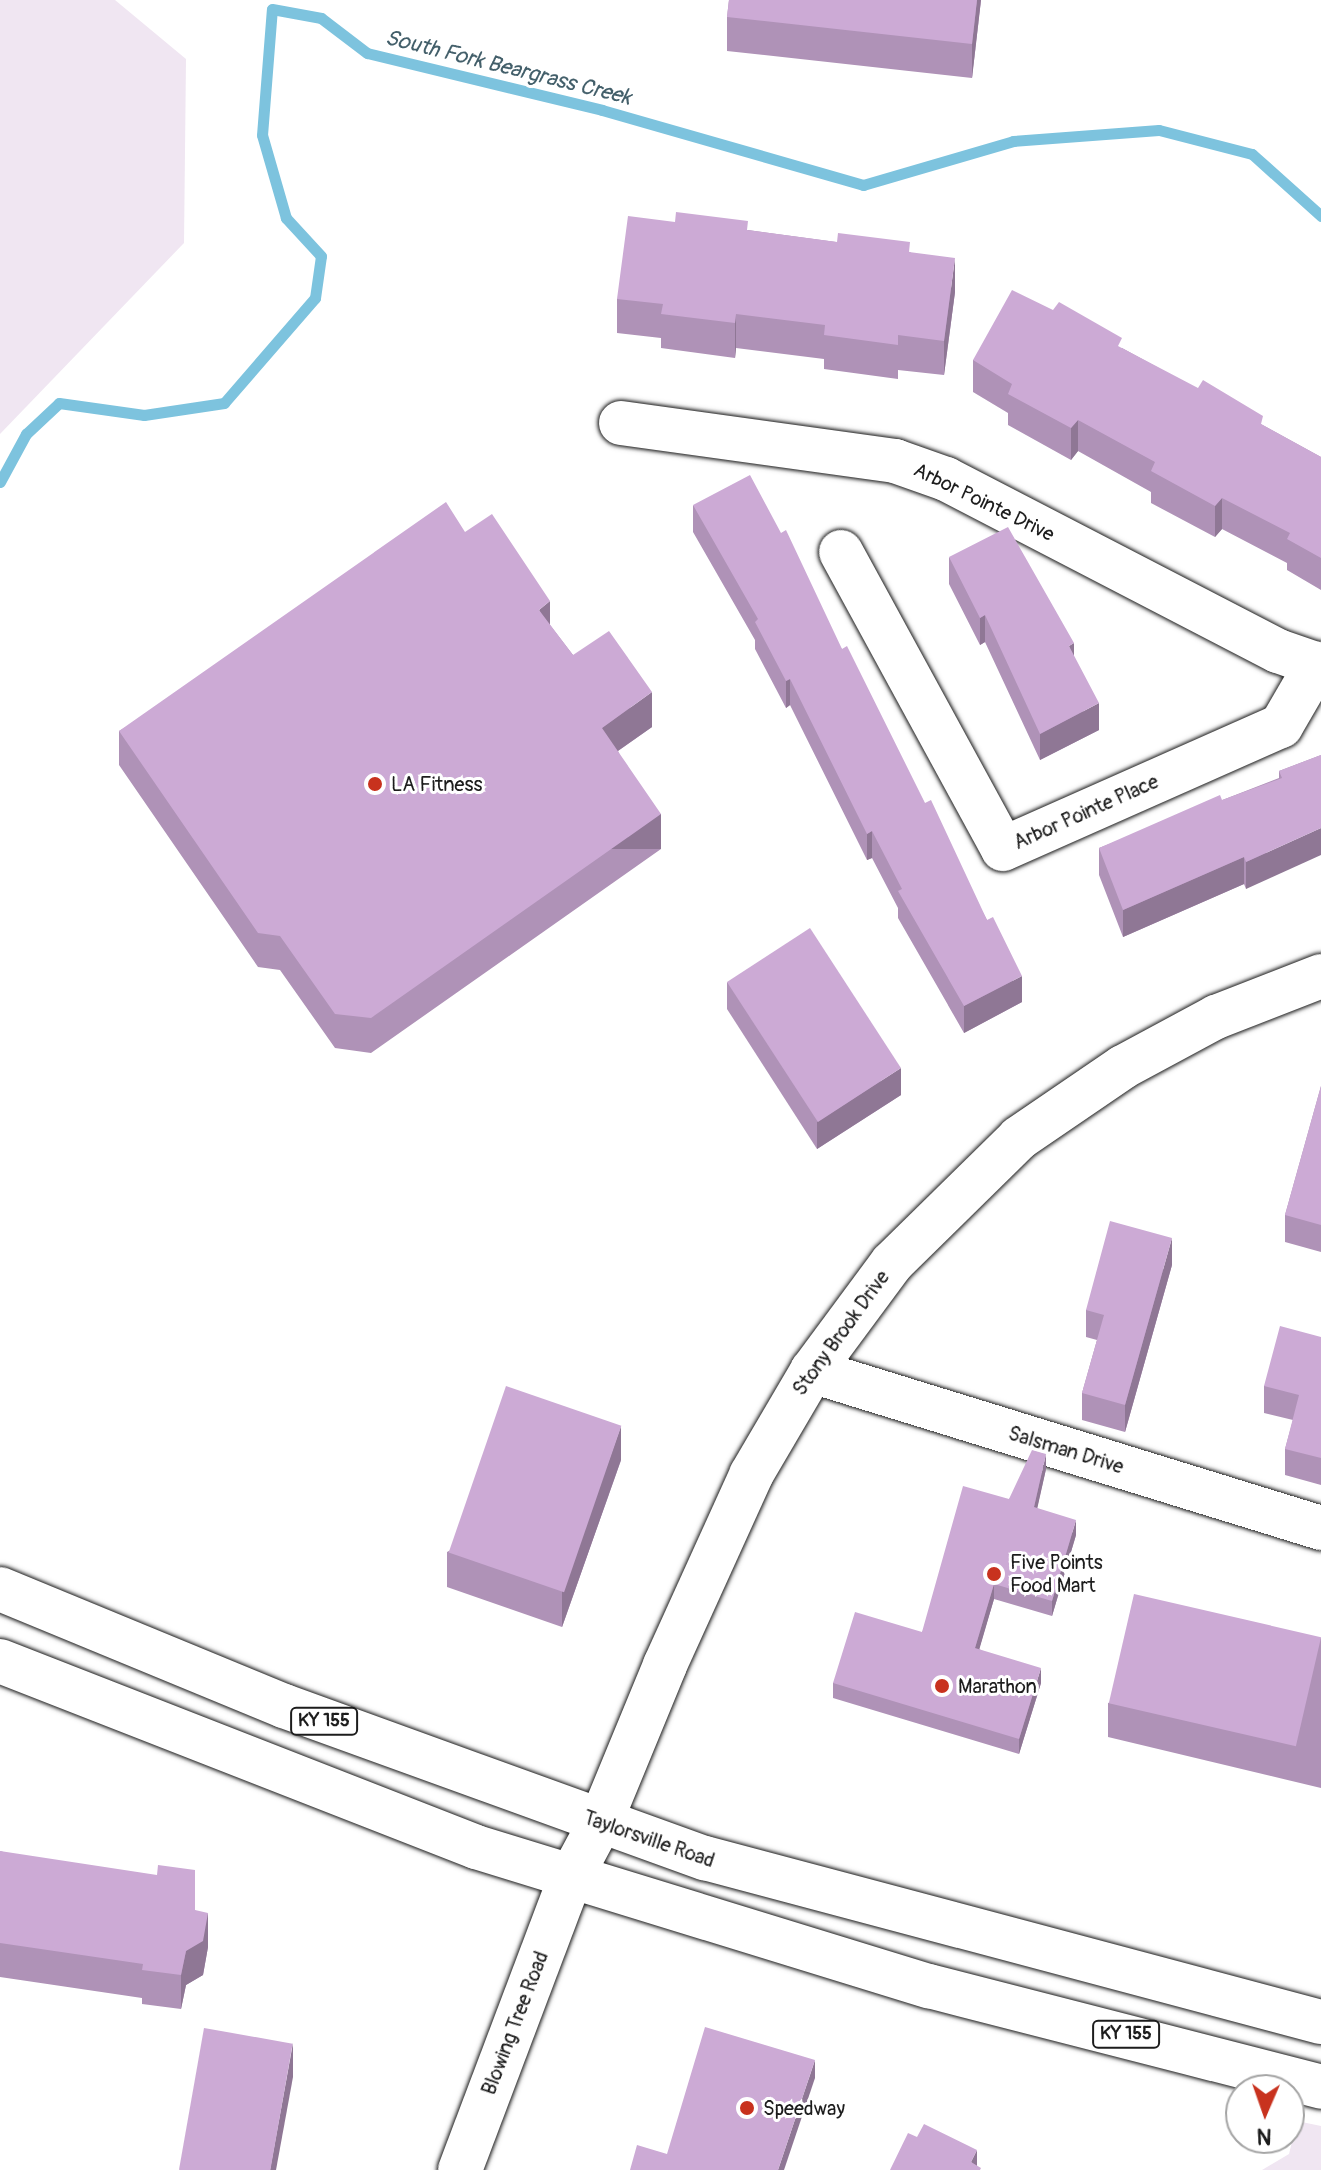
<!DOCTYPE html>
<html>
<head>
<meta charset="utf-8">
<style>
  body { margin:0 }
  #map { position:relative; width:1321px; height:2170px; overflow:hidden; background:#fff; font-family:Pangolin,sans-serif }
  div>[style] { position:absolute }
  .built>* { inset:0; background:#f0e6f2 }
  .stream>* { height:11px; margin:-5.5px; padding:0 5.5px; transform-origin:5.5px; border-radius:5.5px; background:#7dc3de }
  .roads { filter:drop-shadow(0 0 2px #1c1c1c) drop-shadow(0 0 2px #1c1c1c) }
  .minor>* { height:44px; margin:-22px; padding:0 22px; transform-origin:22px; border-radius:22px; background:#fff }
  .major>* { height:44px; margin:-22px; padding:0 22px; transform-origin:22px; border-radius:22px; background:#fff }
  .wall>* { inset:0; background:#af92b7 }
  .shaded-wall>* { inset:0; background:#8f7795; transform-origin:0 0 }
  .building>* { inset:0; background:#ccaad5; transform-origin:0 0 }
  .dots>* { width:22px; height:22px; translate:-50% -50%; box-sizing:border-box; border:4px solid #fff; border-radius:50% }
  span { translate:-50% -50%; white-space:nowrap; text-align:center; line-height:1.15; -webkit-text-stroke:6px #fff; paint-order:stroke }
  .shield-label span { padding:2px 6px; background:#fff; border:2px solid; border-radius:6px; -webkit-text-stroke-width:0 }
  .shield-label { font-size:18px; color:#1c1c1c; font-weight:700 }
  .street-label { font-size:20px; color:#1c1c1c }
  .poi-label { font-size:20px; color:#1c1c1c }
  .left { translate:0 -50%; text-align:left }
  .water-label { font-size:22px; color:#435f6a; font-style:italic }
  .north { position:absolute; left:1225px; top:2074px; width:80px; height:80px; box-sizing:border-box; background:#fff; border:2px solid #a4a4a4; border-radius:50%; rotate:182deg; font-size:22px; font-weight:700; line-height:32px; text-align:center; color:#1c1c1c }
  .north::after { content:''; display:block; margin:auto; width:28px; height:36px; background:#c8321e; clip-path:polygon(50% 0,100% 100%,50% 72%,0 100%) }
</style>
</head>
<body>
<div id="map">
  <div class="built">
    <div style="clip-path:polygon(0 0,115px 0,186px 59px,184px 243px,0 434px)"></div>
    <div style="clip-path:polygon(1297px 2121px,1321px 2126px,1321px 2170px,1262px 2170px,1289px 2154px)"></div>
  </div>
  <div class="stream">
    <div style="left:0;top:482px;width:55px;rotate:-61.6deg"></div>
    <div style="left:26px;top:434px;width:45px;rotate:-43.2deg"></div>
    <div style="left:59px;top:403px;width:86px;rotate:8deg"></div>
    <div style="left:144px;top:415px;width:81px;rotate:-8.5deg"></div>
    <div style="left:224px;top:403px;width:139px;rotate:-49.1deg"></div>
    <div style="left:315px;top:298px;width:42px;rotate:-81.9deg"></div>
    <div style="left:321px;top:256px;width:52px;rotate:-132.6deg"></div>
    <div style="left:286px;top:218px;width:86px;rotate:-106.1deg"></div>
    <div style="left:262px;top:135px;width:126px;rotate:-85.5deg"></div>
    <div style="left:272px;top:9px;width:50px;rotate:10.4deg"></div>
    <div style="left:321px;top:18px;width:58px;rotate:37.3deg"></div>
    <div style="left:367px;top:53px;width:242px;rotate:13.6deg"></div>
    <div style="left:602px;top:110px;width:272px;rotate:16deg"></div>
    <div style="left:863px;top:185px;width:156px;rotate:-16.3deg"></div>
    <div style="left:1013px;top:141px;width:146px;rotate:-4.3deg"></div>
    <div style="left:1159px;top:130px;width:96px;rotate:14.5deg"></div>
    <div style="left:1252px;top:154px;width:93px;rotate:41.9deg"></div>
  </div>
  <div class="roads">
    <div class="minor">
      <div style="left:621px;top:423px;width:277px;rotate:7.9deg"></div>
      <div style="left:895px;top:461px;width:54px;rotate:19.4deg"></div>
      <div style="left:946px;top:479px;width:374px;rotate:27.4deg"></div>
      <div style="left:1278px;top:651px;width:46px;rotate:19.2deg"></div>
      <div style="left:841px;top:552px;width:338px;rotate:61.4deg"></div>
      <div style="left:1003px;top:849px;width:304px;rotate:-23.9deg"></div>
      <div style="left:1281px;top:726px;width:72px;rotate:-59.9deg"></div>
      <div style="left:812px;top:1371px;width:533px;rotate:17.14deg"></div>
      <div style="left:460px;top:2170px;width:313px;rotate:-69.3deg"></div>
      <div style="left:571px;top:1877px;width:61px;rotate:-61.8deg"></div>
      <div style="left:600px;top:1823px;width:171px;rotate:-67.6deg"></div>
      <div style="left:665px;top:1665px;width:209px;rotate:-65.6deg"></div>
      <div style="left:751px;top:1475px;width:121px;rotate:-59.6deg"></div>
      <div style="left:812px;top:1371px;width:134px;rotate:-53.5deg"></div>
      <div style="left:892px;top:1263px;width:178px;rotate:-44.5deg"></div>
      <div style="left:1019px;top:1138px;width:126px;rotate:-34.3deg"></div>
      <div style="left:1123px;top:1067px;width:106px;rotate:-28.3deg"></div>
      <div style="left:1216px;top:1017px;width:113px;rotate:-21.3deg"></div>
    </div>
    <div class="major">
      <div style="left:0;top:1589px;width:307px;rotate:22.4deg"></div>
      <div style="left:284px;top:1706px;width:448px;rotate:19.9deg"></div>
      <div style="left:705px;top:1858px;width:637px;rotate:14.91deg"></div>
      <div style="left:0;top:1661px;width:511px;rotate:21.34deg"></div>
      <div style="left:476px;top:1847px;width:474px;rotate:17.1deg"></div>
      <div style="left:929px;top:1986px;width:405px;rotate:14.4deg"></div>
    </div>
  </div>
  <div class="wall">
    <div style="clip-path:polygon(729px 0,981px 0,972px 78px,727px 51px,727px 17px)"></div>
    <div style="clip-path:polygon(748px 230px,910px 252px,955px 292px,944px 375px,898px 370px,898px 379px,824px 369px,824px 359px,736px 348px,735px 358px,661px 348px,661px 338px,617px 333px,617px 299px)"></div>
    <div style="clip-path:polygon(1122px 348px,1321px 457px,1321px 590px,1287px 570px,1287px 563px,1222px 529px,1215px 537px,1151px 503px,1151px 492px,1078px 451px,1071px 460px,1008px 425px,1008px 413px,973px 392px,973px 360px)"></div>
    <div style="clip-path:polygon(693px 505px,842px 649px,987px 920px,1022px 1002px,964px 1033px,898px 918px,898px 908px,872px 858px,867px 860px,790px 705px,786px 708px,755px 649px,755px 640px,693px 532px)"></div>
    <div style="clip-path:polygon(465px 532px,550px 625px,573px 655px,652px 727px,618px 751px,661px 849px,371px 1053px,335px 1048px,280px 970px,258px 967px,119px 765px,119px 731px)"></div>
    <div style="clip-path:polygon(949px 557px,1099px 730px,1040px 760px,985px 642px,980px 645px,949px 584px)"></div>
    <div style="clip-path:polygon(1321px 755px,1246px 889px,1244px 884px,1123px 937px,1099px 875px,1099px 848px,1279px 778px,1279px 771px)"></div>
    <div style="clip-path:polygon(727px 982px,901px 1095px,817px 1149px,727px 1009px)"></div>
    <div style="clip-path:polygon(1321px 1086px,1321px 1252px,1285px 1242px,1285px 1215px)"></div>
    <div style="clip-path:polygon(1172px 1265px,1125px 1432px,1082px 1420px,1082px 1393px,1097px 1340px,1086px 1337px,1086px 1310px)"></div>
    <div style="clip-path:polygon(1321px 1337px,1321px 1485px,1285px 1475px,1285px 1449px,1293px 1420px,1264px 1413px,1264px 1386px)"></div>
    <div style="clip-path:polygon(621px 1460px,562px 1627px,447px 1587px,447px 1552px)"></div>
    <div style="clip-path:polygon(1046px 1469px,1037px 1508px,1076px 1535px,1052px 1616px,994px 1599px,979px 1649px,1041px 1683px,1019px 1754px,833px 1698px,833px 1683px,922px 1632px,1009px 1499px)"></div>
    <div style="clip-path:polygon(1321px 1638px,1321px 1788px,1108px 1737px,1108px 1703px)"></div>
    <div style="clip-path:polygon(0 1851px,195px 1910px,208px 1947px,203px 1975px,186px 1985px,181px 2009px,142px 2004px,142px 1998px,0 1977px)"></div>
  </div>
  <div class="shaded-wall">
    <div style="clip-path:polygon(977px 0,981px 0,972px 78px,972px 44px)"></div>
    <div style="clip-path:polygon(955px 258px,955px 292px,944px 375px,944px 341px)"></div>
    <div style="clip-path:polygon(736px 314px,736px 348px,735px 358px,735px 323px)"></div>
    <div style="clip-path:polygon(1078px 420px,1078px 451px,1071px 460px,1071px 428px)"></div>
    <div style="clip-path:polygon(1222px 498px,1222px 529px,1215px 537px,1215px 506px)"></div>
    <div style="clip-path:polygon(550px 601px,550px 635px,539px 610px)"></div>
    <div style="clip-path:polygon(985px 615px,985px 642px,980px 645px,980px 618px)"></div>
    <div style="clip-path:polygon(1074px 643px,1074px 670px,1069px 646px)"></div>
    <div style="clip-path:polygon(790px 679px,790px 705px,786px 708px,786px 681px)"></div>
    <div style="clip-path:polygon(652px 692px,652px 727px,602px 762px,602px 728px)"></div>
    <div style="clip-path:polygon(1099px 703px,1099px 730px,1040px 760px,1040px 734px)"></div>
    <div style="left:661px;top:814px;width:35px;height:355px;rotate:90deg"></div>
    <div style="clip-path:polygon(1321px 828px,1321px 855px,1246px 889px,1246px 862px)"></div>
    <div style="clip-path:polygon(872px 831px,872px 858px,867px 860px,867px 834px)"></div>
    <div style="clip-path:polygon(1244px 857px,1244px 884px,1123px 937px,1123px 910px)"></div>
    <div style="clip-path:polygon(1022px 976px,1022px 1002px,964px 1033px,964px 1006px)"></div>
    <div style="clip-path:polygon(901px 1068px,901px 1095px,817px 1149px,817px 1122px)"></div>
    <div style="clip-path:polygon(1172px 1238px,1172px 1265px,1125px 1432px,1125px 1405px)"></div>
    <div style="clip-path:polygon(621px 1426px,621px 1460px,562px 1627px,562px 1592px)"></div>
    <div style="clip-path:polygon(1046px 1454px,1046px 1469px,1034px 1523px,1034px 1507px)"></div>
    <div style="clip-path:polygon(1076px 1520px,1076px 1535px,1052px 1616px,1052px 1601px)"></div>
    <div style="clip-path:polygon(994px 1584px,994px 1599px,975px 1664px,975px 1648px)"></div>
    <div style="clip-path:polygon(1041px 1668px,1041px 1683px,1019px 1754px,1019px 1739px)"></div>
    <div style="clip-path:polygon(208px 1913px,208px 1947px,203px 1975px,186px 1985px,181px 2009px,181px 1975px,186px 1951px)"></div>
    <div style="clip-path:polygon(293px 2043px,293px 2077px,276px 2170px,270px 2170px)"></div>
    <div style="clip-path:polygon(815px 2060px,815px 2078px,784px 2170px,778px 2170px)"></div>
    <div style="clip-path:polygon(977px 2150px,977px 2170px,971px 2162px)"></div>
  </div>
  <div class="building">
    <div style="clip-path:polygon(729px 0,977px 0,972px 44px,727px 17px)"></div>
    <div style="clip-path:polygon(676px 212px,748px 221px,747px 230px,837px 242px,838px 233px,910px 242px,909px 252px,955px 258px,944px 341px,898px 335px,898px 345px,824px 335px,825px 325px,736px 314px,735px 323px,661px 314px,663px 304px,617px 299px,628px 216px,675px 222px)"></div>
    <div style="clip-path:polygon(1012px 290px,1053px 310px,1059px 302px,1122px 338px,1118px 346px,1198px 388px,1203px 380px,1263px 416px,1261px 424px,1321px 457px,1321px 558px,1287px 539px,1290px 533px,1222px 498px,1215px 506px,1151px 471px,1155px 462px,1078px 420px,1071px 428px,1008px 394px,1012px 384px,973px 360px)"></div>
    <div style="clip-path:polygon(750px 475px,781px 533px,786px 530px,842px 649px,847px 646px,925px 803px,931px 800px,987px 920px,993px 917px,1022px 976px,964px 1006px,898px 891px,902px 889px,872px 831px,867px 834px,790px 679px,786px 681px,755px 622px,758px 619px,693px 505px)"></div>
    <div style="clip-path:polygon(446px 502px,465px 532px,492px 514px,550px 601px,539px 610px,573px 655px,609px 631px,652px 692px,602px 728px,661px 814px,371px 1018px,335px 1014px,280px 936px,258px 933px,119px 731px)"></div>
    <div style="clip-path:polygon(1008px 527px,1074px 643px,1069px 646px,1099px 703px,1040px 734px,985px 615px,980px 618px,949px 557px)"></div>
    <div style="clip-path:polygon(1321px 755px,1321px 828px,1246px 862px,1244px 857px,1123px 910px,1099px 848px,1220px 795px,1222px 800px,1282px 778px,1279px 771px)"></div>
    <div style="left:810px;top:928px;width:167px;height:99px;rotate:57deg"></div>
    <div style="clip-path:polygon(1321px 1086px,1321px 1225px,1285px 1215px)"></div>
    <div style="clip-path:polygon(1110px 1221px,1172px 1238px,1125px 1405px,1082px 1393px,1104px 1315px,1086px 1310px)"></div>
    <div style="clip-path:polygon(1280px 1326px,1321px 1337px,1321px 1458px,1285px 1449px,1299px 1395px,1264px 1386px)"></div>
    <div style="left:506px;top:1386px;width:122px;height:176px;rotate:19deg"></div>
    <div style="clip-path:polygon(1032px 1450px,1046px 1454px,1034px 1507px,1076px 1520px,1052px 1601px,994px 1584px,975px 1648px,1041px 1668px,1019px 1739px,833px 1683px,855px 1612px,922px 1632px,963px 1486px,1009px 1499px)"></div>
    <div style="left:1134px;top:1594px;width:192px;height:112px;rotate:13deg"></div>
    <div style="clip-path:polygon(0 1851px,157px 1875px,158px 1865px,195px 1870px,195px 1910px,208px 1913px,203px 1941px,186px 1951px,181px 1975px,142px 1970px,143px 1964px,0 1943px)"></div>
    <div style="clip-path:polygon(705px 2027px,815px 2060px,778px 2170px,630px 2170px,637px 2145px,667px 2154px)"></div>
    <div style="left:204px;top:2028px;width:90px;height:144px;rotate:10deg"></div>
    <div style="clip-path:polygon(924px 2124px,977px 2150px,971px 2162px,981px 2168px,980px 2170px,890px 2170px,908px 2133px,917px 2137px)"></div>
  </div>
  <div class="dots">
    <div style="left:375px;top:784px;background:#c8321e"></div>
    <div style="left:994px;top:1574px;background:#c8321e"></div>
    <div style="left:942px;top:1686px;background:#c8321e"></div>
    <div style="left:747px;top:2108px;background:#c8321e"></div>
  </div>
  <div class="shield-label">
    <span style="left:324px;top:1721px">KY 155</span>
    <span style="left:1126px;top:2034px">KY 155</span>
  </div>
  <div class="street-label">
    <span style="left:984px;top:502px;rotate:26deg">Arbor Pointe Drive</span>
    <span style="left:1086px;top:812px;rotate:-24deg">Arbor Pointe Place</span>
    <span style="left:841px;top:1333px;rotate:-54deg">Stony Brook Drive</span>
    <span style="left:1066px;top:1450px;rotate:17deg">Salsman Drive</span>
    <span style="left:649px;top:1839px;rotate:19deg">Taylorsville Road</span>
    <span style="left:515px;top:2023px;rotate:-69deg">Blowing Tree Road</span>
  </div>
  <div class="poi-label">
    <span class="left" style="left:391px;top:784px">LA Fitness</span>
    <span class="left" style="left:1010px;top:1574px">Five Points<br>Food Mart</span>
    <span class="left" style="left:958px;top:1686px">Marathon</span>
    <span class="left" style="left:763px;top:2108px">Speedway</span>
  </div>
  <div class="water-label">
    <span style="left:508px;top:68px;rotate:14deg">South Fork Beargrass Creek</span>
  </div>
  <div class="north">N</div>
</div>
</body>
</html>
